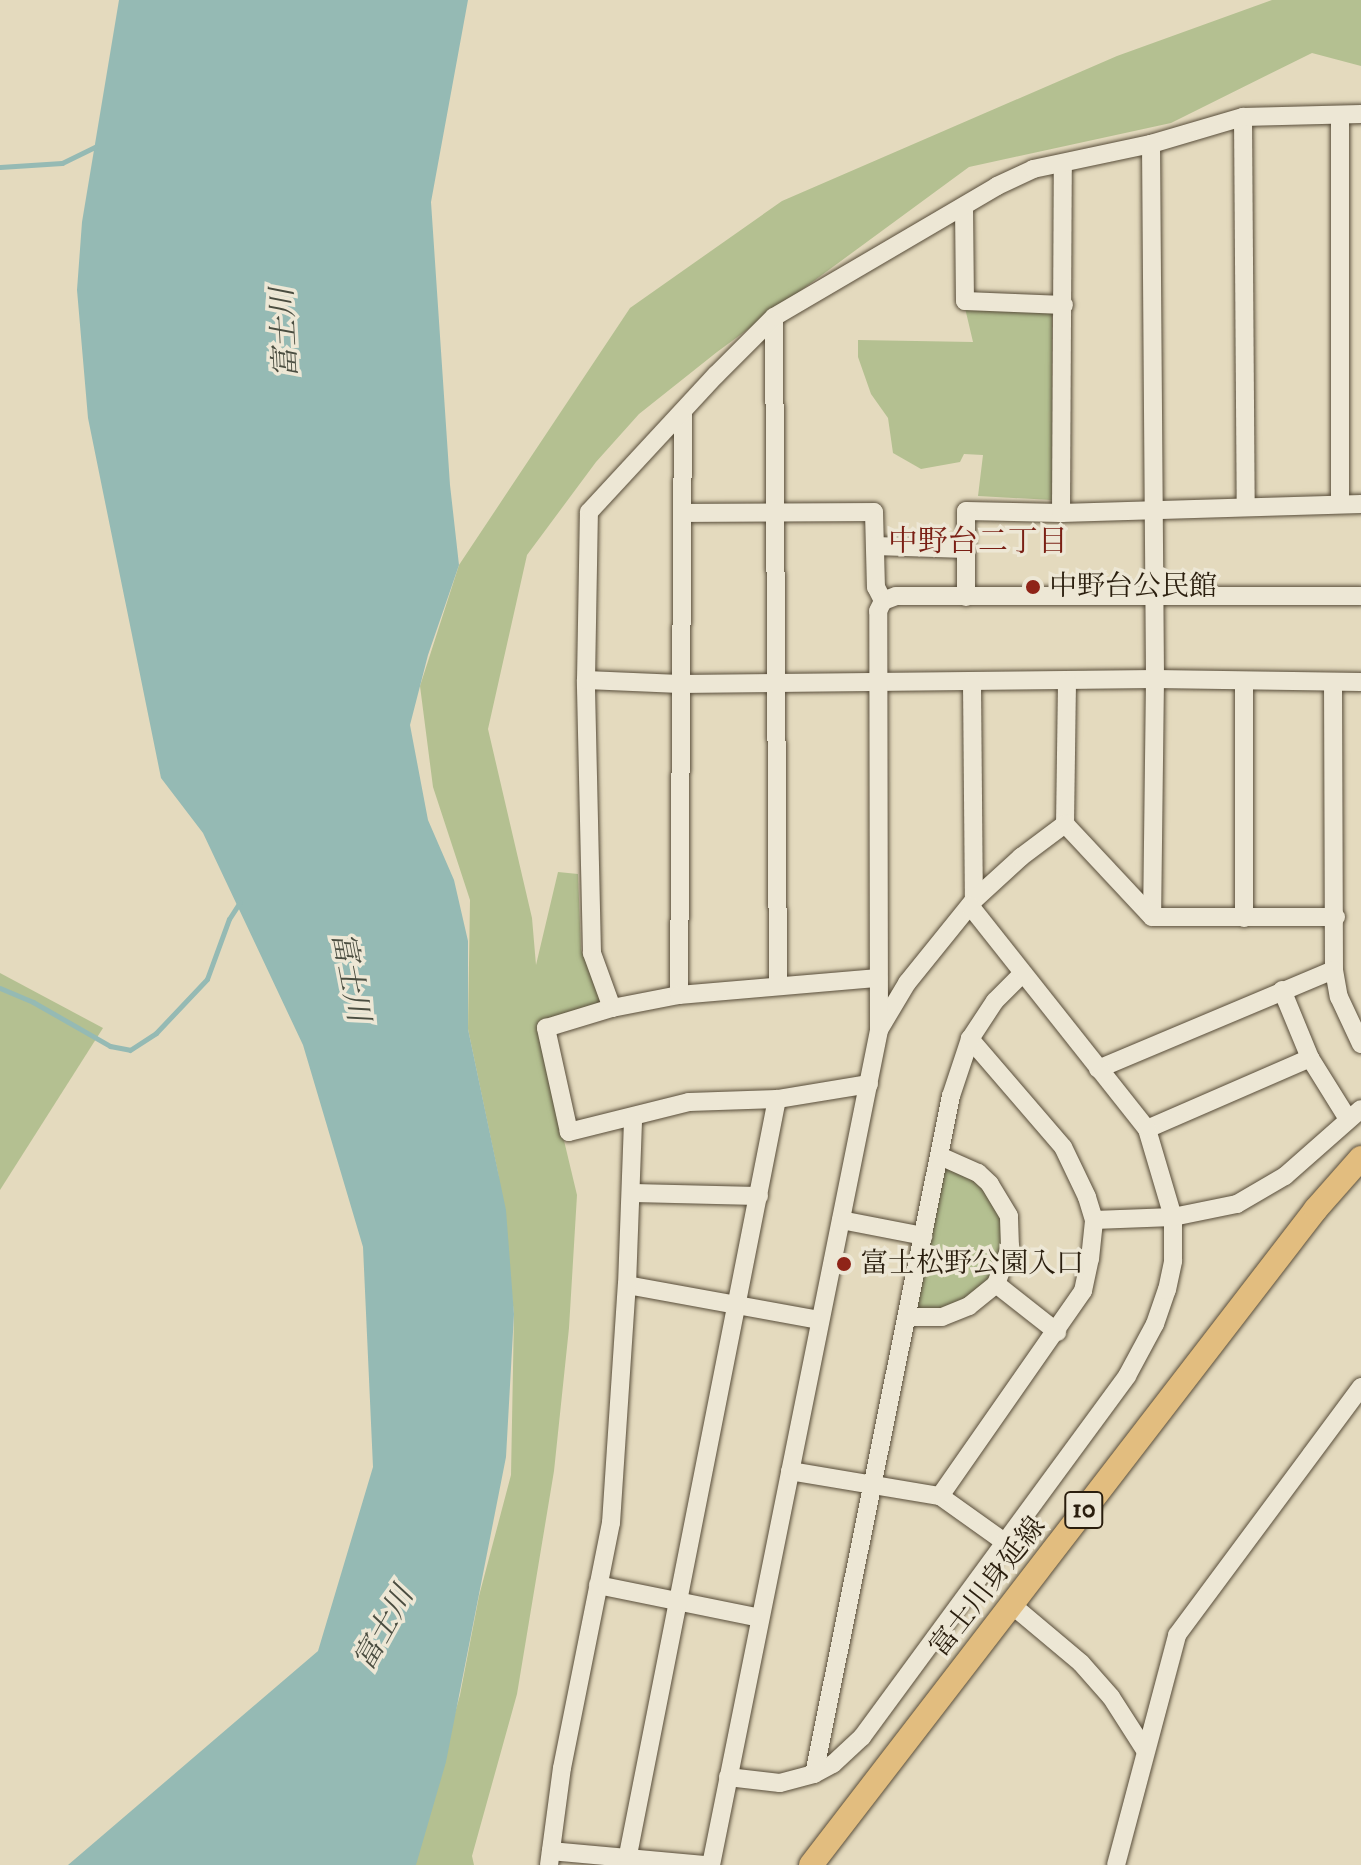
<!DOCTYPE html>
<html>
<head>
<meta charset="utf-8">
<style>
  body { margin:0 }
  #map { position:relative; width:1361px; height:1865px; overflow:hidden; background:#e4dabe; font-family:"IM FELL DW Pica","Noto Serif JP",serif }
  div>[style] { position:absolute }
  .green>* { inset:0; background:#b4c091 }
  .water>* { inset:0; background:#95bab4 }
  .stream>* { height:5px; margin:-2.5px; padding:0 2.5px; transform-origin:2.5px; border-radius:2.5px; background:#95bab4 }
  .roads { filter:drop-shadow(0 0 2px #584d3a) drop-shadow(0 0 2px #584d3a) }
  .minor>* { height:18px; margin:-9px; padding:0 9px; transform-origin:9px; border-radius:9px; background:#ede7d5 }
  .major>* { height:24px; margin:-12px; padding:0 12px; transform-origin:12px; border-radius:12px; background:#e2bd7f }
  .dots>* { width:22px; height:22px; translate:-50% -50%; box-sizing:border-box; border:4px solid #ede7d5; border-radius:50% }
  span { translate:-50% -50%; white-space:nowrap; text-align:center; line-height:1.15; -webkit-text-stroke:7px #ede7d5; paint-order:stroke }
  .shield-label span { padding:2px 6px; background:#ede7d5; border:2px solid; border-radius:6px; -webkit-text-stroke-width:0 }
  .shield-label { font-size:26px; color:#2a1e0e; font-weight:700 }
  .poi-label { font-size:28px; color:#2a1e0e }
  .left { translate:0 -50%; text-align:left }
  .street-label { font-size:28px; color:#2a1e0e }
  .water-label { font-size:30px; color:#4a4d40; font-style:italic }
  .neighbourhood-label { font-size:30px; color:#7a1f14 }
</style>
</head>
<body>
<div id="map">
  <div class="green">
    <div style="clip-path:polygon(1272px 0,1361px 0,1361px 66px,1312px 53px,1171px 123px,969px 167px,717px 352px,639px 414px,596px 462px,527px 555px,488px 729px,532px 918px,536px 965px,558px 872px,578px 874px,581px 950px,604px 1004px,540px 1022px,541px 1044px,577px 1195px,569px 1328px,554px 1471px,517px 1694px,472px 1856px,474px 1865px,413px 1865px,460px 1695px,479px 1596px,511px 1475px,514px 1314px,498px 1173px,468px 1029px,470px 900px,433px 787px,420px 686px,459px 565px,630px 308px,782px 201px,1117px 56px)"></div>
    <div style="clip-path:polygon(965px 308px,1052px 312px,1052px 500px,978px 496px,983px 455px,964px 454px,960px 462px,921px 469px,893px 453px,888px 418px,871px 394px,858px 357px,858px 340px,973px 342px)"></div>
    <div style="clip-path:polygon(0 973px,103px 1028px,0 1190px)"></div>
    <div style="clip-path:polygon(944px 1165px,974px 1178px,995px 1197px,1006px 1222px,1003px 1255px,991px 1282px,975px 1295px,945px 1308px,914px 1309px)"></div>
  </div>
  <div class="water">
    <div style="clip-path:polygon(119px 0,468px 0,431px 202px,450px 485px,459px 565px,428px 655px,410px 725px,428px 820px,454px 880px,468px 941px,468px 1029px,506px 1210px,514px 1314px,506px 1457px,446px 1762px,416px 1865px,68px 1865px,318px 1651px,373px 1467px,363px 1247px,303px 1045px,203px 833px,161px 778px,88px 418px,77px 290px,82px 222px)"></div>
  </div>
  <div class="stream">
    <div style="left:0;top:167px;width:62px;rotate:-3.7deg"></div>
    <div style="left:62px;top:163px;width:37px;rotate:-26deg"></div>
    <div style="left:0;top:988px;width:36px;rotate:23deg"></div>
    <div style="left:33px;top:1002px;width:89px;rotate:29.7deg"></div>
    <div style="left:110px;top:1046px;width:20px;rotate:11deg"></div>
    <div style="left:130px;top:1050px;width:31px;rotate:-33deg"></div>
    <div style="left:156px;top:1033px;width:74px;rotate:-46.6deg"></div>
    <div style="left:207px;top:979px;width:64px;rotate:-69.9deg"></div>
    <div style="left:229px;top:919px;width:20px;rotate:-57deg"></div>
  </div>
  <div class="roads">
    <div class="minor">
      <div style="left:1340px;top:115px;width:388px;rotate:90deg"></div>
      <div style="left:1243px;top:117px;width:389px;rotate:89.6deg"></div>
      <div style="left:1151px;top:144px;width:535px;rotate:89.57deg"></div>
      <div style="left:1155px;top:679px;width:238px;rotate:90.7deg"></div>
      <div style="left:964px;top:207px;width:94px;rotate:89.4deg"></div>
      <div style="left:965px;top:301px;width:99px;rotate:2.3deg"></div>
      <div style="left:774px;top:317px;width:668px;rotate:89.66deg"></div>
      <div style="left:682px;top:513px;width:192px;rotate:-0.3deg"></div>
      <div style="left:874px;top:512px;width:75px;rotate:88.5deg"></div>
      <div style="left:876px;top:587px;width:16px;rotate:63deg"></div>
      <div style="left:1061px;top:513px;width:349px;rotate:-89.7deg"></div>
      <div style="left:875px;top:546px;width:91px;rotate:1.9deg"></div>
      <div style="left:966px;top:597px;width:86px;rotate:-90deg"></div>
      <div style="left:966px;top:511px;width:95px;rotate:1.2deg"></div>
      <div style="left:1061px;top:513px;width:300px;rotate:-1.7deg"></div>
      <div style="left:586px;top:680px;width:94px;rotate:2.4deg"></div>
      <div style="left:680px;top:684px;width:475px;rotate:-0.6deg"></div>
      <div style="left:1155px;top:679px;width:206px;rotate:0.8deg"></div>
      <div style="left:1244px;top:681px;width:237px;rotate:90deg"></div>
      <div style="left:1067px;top:682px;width:142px;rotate:90.8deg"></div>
      <div style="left:1065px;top:824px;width:127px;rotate:46.9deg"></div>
      <div style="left:1152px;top:917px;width:184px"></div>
      <div style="left:1333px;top:682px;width:288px;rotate:89.8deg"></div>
      <div style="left:1334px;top:970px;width:27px;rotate:80deg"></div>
      <div style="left:1339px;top:997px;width:52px;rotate:64.9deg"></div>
      <div style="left:972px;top:683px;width:217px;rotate:89.5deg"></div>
      <div style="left:1282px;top:990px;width:74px;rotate:67.6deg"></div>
      <div style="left:1310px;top:1058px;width:72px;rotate:58.1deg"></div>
      <div style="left:679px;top:995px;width:582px;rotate:-89.61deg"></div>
      <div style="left:612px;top:1008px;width:59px;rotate:-110deg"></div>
      <div style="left:592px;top:953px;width:273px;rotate:-91.3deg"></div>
      <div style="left:586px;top:680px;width:168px;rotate:-89deg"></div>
      <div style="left:589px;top:512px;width:187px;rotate:-47.2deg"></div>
      <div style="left:716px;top:375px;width:82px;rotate:-45deg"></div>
      <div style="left:774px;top:317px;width:259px;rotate:-30.4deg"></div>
      <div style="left:997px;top:186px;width:40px;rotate:-25deg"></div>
      <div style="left:1033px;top:169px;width:121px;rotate:-12deg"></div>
      <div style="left:1151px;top:144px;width:96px;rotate:-16.4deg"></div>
      <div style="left:1243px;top:117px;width:118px;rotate:-1.5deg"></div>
      <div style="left:879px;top:1030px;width:55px;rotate:-59.2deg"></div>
      <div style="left:907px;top:983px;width:107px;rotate:-51.1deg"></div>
      <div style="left:974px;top:900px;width:64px;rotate:-42.5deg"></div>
      <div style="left:1021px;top:857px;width:55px;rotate:-36.9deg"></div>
      <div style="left:1098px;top:1069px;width:256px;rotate:-22.8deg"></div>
      <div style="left:869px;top:1084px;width:93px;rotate:170.7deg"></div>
      <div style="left:777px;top:1099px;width:88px;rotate:178deg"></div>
      <div style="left:689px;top:1102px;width:124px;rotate:166deg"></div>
      <div style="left:569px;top:1132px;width:107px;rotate:-102.5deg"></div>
      <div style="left:546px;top:1028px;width:69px;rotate:-16.9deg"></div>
      <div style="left:612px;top:1008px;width:68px;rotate:-11deg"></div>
      <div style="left:679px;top:995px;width:200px;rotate:-4.9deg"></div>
      <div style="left:1147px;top:1129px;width:178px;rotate:-23.5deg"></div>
      <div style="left:632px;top:1193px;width:127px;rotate:1.4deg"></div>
      <div style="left:841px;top:1220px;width:84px;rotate:11deg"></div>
      <div style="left:1094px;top:1220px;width:79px;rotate:-2.2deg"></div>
      <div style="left:1173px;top:1217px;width:65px;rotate:-11.5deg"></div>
      <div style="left:1237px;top:1204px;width:56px;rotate:-30.3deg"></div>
      <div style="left:1285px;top:1176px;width:101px;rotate:-41.4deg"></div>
      <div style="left:996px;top:1284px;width:78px;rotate:38.2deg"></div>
      <div style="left:627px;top:1285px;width:196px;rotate:10.3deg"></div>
      <div style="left:908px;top:1317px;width:34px"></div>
      <div style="left:942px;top:1317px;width:29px;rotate:-22deg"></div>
      <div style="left:969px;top:1306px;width:35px;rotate:-39deg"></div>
      <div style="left:996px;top:1284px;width:40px;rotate:-69deg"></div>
      <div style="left:1010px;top:1247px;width:31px;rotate:-92deg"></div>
      <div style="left:1009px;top:1216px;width:37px;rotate:-121deg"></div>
      <div style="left:990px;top:1184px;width:16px;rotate:-137deg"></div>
      <div style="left:978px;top:1173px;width:42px;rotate:-155.9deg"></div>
      <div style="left:790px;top:1471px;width:152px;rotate:9.5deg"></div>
      <div style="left:940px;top:1496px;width:81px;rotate:35.5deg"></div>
      <div style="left:940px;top:1496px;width:250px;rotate:-55.1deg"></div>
      <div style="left:1083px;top:1291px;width:33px;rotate:-78deg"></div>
      <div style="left:1090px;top:1259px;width:39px;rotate:-84deg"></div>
      <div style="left:1094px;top:1220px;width:24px;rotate:-107deg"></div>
      <div style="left:1087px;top:1197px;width:55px;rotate:-115.6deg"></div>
      <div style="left:1063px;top:1147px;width:143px;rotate:-130.7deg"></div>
      <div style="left:598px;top:1585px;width:165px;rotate:11.5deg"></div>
      <div style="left:1012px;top:1605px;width:90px;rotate:40deg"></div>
      <div style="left:1081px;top:1663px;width:45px;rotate:48.6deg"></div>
      <div style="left:1111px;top:1697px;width:63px;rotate:57.3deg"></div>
      <div style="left:814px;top:1774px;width:692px;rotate:-78.58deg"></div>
      <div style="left:951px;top:1096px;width:60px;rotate:-71.6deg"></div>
      <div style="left:970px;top:1039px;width:45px;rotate:-56.7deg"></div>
      <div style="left:995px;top:1001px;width:38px;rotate:-45deg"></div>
      <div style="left:728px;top:1777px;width:52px;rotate:6.6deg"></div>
      <div style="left:780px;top:1783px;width:35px;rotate:-15deg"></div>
      <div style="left:814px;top:1774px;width:21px;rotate:-28deg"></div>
      <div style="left:833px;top:1764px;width:40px;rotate:-43deg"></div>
      <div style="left:862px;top:1737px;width:448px;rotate:-53.7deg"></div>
      <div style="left:1127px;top:1376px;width:59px;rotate:-61.7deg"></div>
      <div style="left:1155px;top:1324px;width:36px;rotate:-71deg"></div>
      <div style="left:1167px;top:1290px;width:30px;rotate:-78deg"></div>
      <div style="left:1173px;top:1261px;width:44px;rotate:-90deg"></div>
      <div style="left:1173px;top:1217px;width:92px;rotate:-106.5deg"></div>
      <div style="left:1147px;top:1129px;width:285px;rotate:-128.4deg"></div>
      <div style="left:551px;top:1851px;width:156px;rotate:5.2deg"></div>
      <div style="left:549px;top:1865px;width:98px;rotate:-82.4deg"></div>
      <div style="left:562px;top:1768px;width:250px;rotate:-78.7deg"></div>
      <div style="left:611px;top:1523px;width:239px;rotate:-86.2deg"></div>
      <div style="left:627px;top:1285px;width:167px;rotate:-87.9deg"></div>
      <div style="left:626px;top:1865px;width:781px;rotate:-78.85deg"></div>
      <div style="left:711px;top:1865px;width:852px;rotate:-78.62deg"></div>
      <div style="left:879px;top:1030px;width:419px;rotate:-90.1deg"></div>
      <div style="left:878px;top:611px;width:11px;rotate:-63deg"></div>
      <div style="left:883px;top:601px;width:14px;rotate:-21deg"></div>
      <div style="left:896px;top:596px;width:465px"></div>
      <div style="left:1116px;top:1865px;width:238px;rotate:-75.1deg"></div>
      <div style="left:1177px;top:1635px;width:309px;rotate:-53.4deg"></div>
    </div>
    <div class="major">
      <div style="left:811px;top:1865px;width:828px;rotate:-52.41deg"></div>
      <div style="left:1316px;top:1209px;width:68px;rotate:-48.6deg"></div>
    </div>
  </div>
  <div class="dots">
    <div style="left:1033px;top:587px;background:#8f2418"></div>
    <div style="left:844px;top:1264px;background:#8f2418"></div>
  </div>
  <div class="shield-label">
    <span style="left:1084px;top:1510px">10</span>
  </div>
  <div class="poi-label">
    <span class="left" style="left:1049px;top:587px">中野台公民館</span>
    <span class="left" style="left:860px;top:1264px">富士松野公園入口</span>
  </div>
  <div class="street-label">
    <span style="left:988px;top:1587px;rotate:-52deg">富士川身延線</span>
  </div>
  <div class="water-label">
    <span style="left:286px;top:333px;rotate:-93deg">富士川</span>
    <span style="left:349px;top:977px;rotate:79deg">富士川</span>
    <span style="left:385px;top:1629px;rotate:-61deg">富士川</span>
  </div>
  <div class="neighbourhood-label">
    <span style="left:978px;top:543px">中野台二丁目</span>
  </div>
</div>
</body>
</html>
